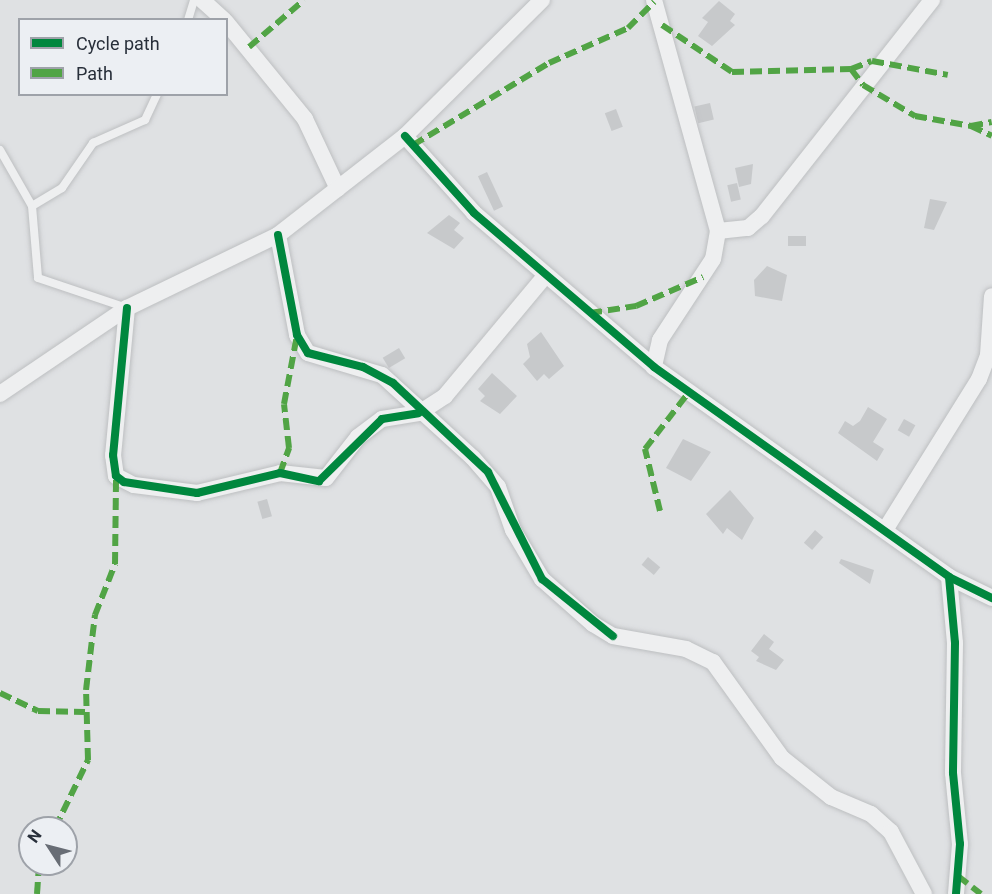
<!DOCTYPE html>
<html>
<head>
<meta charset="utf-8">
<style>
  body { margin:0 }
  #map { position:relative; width:992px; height:894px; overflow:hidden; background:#dfe1e3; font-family:Roboto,sans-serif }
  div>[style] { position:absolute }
  .building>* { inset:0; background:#c7c9cb; transform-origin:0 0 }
  .roads { filter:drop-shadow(0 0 2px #bdbfc1) drop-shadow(0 0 2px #bdbfc1) }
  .lane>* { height:8px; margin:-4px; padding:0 4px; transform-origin:4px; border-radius:4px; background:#eeeff0 }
  .street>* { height:16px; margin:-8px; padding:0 8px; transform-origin:8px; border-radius:8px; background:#eeeff0 }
  .quiet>* { height:6px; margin-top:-3px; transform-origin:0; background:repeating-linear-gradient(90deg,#51a445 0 12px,transparent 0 18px) }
  .cycleway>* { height:8px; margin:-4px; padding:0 4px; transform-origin:4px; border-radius:4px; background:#00873e }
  span { translate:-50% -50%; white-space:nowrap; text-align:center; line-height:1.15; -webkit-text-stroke:4.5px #eceff3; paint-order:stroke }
  .legend { position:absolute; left:18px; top:18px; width:210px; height:78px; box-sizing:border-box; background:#eceff3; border:2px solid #9ea2a9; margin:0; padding:8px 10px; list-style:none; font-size:18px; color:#282f3a }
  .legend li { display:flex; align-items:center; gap:12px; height:30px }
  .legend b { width:30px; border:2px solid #9ea2a9 }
  .north { position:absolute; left:18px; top:816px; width:60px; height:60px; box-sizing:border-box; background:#eceff3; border:2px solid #9ea2a9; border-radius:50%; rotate:306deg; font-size:16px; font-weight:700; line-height:24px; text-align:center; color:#282f3a }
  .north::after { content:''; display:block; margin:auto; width:21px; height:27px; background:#686d75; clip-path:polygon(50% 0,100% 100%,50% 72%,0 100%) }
</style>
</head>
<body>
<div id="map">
  <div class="building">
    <div style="clip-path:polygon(719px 1px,735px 14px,730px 21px,735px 25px,712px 46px,698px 36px,708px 22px,702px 18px)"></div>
    <div style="left:710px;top:103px;width:17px;height:16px;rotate:77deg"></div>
    <div style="left:616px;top:109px;width:19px;height:12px;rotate:69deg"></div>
    <div style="clip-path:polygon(753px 164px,751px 184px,739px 187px,735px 168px)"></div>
    <div style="left:487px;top:172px;width:38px;height:10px;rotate:65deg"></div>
    <div style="left:737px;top:183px;width:17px;height:10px;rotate:77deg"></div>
    <div style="clip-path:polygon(930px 199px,947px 202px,934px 230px,924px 228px)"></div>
    <div style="clip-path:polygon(449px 215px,460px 223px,454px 230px,464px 238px,454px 249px,427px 233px)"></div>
    <div style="left:806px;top:236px;width:10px;height:18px;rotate:90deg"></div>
    <div style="clip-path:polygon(767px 266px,787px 275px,782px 301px,755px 296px,754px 280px)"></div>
    <div style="clip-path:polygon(541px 332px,564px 366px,549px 379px,544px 374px,537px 381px,523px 364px,530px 357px,527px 344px)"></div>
    <div style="left:399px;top:348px;width:12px;height:19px;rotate:59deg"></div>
    <div style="clip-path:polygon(492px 373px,517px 396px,500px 414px,480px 401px,485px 396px,478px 389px)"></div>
    <div style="clip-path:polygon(868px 407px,887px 419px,873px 442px,884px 449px,877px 461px,838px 433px,845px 421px,853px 426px,860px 421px)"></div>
    <div style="left:904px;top:419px;width:13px;height:13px;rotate:29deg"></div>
    <div style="clip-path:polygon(683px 439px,711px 452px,691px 481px,666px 468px)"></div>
    <div style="clip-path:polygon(730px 490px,754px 518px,742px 540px,727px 528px,723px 534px,706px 514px)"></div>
    <div style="left:267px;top:499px;width:18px;height:10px;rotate:74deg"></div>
    <div style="left:815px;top:530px;width:11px;height:17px;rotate:41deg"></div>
    <div style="left:648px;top:557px;width:16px;height:10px;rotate:40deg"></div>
    <div style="clip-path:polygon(841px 559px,874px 570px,870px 584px,839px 563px)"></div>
    <div style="clip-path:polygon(764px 634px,774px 642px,769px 649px,784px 660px,776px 670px,756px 661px,759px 657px,751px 651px)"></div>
  </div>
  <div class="roads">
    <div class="lane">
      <div style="left:188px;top:20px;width:21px;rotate:-73deg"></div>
      <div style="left:0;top:150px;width:64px;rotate:60.3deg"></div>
      <div style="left:32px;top:206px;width:72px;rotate:85.2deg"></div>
      <div style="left:38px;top:278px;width:94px;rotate:18.6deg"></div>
      <div style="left:32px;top:206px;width:35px;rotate:-31deg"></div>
      <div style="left:62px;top:188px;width:55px;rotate:-55.4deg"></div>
      <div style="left:93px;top:143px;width:57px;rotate:-23.9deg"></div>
      <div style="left:145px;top:120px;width:29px;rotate:-65deg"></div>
    </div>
    <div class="street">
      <div style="left:202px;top:0;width:30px;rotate:42deg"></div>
      <div style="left:654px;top:0;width:240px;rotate:74.5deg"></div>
      <div style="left:718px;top:231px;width:28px;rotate:100deg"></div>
      <div style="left:713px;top:259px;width:97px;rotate:123.2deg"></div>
      <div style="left:660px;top:340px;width:28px;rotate:103deg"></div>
      <div style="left:226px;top:22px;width:125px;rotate:50.8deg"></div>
      <div style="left:305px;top:119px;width:77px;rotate:64.8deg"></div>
      <div style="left:405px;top:136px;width:103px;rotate:48.1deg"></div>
      <div style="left:474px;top:213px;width:237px;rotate:40.5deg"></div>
      <div style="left:654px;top:367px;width:362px;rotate:35.4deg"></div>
      <div style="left:949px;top:577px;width:48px;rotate:26deg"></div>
      <div style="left:718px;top:231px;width:30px;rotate:-6deg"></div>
      <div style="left:748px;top:228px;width:18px;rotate:-41deg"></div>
      <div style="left:762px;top:216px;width:275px;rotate:-51.8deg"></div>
      <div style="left:278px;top:235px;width:102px;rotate:79.2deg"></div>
      <div style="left:297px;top:335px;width:21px;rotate:59deg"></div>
      <div style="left:308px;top:353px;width:77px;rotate:16.6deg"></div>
      <div style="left:382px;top:375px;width:123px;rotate:42.4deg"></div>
      <div style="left:473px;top:458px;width:38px;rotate:49deg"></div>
      <div style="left:498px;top:487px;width:46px;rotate:70.8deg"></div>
      <div style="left:513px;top:530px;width:57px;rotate:59.4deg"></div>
      <div style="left:542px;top:579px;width:68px;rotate:41.4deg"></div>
      <div style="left:593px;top:624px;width:23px;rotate:31deg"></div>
      <div style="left:613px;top:636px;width:74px;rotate:10.1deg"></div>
      <div style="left:686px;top:649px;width:30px;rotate:26deg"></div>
      <div style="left:713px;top:662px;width:118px;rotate:54.3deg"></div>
      <div style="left:782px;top:758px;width:63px;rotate:38.5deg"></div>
      <div style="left:831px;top:797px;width:43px;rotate:23deg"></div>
      <div style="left:871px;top:814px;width:27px;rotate:42deg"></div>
      <div style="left:891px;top:832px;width:70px;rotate:62deg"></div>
      <div style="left:127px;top:308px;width:148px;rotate:95.4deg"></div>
      <div style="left:113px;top:455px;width:21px;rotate:82deg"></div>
      <div style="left:116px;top:476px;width:20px;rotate:27deg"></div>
      <div style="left:134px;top:485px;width:64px;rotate:7.2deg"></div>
      <div style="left:197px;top:493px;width:85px;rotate:-13.5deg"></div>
      <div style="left:280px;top:473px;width:46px;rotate:6.2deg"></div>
      <div style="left:326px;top:478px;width:52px;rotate:-52deg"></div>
      <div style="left:358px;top:437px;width:30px;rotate:-37deg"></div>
      <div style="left:382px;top:419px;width:37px;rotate:-9deg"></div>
      <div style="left:419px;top:413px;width:31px;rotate:-33deg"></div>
      <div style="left:445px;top:396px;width:155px;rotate:-50.2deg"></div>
      <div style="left:0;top:394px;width:153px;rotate:-34.1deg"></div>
      <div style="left:127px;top:308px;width:168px;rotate:-25.8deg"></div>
      <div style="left:278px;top:235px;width:161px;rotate:-37.9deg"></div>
      <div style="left:405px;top:136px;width:193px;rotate:-44.8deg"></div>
      <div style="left:885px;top:530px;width:178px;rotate:-58.1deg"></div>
      <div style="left:979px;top:379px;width:26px;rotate:-69deg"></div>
      <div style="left:988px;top:355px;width:59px;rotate:-86.1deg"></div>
      <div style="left:949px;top:577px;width:66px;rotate:84.8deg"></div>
      <div style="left:955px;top:643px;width:130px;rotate:90.9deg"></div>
      <div style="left:953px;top:773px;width:71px;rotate:84.4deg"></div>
      <div style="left:960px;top:844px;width:50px;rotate:94.6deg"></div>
    </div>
  </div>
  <div class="quiet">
    <div style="left:662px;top:25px;width:84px;rotate:33.9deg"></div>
    <div style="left:732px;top:72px;width:119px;rotate:-1.4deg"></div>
    <div style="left:851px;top:69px;width:20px;rotate:53deg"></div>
    <div style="left:863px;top:85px;width:61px;rotate:30.8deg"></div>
    <div style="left:915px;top:116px;width:57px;rotate:10.1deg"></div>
    <div style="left:971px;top:126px;width:23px;rotate:25deg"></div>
    <div style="left:249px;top:47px;width:72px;rotate:-40.5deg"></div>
    <div style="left:851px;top:69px;width:22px;rotate:-21deg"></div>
    <div style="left:872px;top:61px;width:77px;rotate:10.4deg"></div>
    <div style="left:971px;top:126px;width:21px;rotate:-11deg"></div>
    <div style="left:413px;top:145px;width:159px;rotate:-31.1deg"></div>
    <div style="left:549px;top:63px;width:86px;rotate:-23.9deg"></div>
    <div style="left:628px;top:28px;width:37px;rotate:-45deg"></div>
    <div style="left:590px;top:313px;width:47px;rotate:-8.7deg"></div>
    <div style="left:636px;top:306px;width:73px;rotate:-23.4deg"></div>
    <div style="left:280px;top:473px;width:27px;rotate:-70deg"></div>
    <div style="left:289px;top:448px;width:44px;rotate:-96.5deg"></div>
    <div style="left:284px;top:404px;width:70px;rotate:-79.3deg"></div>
    <div style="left:660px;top:511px;width:64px;rotate:-103.6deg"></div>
    <div style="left:645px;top:449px;width:72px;rotate:-52.3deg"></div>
    <div style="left:0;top:693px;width:42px;rotate:25.3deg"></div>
    <div style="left:38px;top:711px;width:47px;rotate:1.2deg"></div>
    <div style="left:55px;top:828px;width:76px;rotate:-64.1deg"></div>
    <div style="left:88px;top:760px;width:70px;rotate:-91.6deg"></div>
    <div style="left:86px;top:690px;width:76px;rotate:-83.2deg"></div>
    <div style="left:95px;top:615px;width:55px;rotate:-68.6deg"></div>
    <div style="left:115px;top:564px;width:88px;rotate:-89.3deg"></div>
    <div style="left:958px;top:876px;width:29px;rotate:38deg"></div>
    <div style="left:37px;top:894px;width:30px;rotate:-86deg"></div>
  </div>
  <div class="cycleway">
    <div style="left:405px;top:136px;width:103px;rotate:48.1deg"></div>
    <div style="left:474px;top:213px;width:237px;rotate:40.5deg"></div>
    <div style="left:654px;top:367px;width:362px;rotate:35.4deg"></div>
    <div style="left:949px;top:577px;width:48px;rotate:26deg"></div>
    <div style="left:278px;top:235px;width:102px;rotate:79.2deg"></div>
    <div style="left:297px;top:335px;width:21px;rotate:59deg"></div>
    <div style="left:308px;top:353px;width:57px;rotate:14.3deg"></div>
    <div style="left:363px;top:367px;width:34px;rotate:28deg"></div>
    <div style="left:393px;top:383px;width:130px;rotate:43.1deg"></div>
    <div style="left:488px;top:472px;width:120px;rotate:63.2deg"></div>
    <div style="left:542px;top:579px;width:91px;rotate:38.8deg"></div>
    <div style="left:127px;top:308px;width:148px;rotate:95.4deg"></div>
    <div style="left:113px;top:455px;width:21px;rotate:82deg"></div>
    <div style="left:116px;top:476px;width:10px;rotate:37deg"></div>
    <div style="left:124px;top:482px;width:74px;rotate:8.6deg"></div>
    <div style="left:197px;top:493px;width:85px;rotate:-13.5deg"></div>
    <div style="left:280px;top:473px;width:40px;rotate:12deg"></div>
    <div style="left:319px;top:481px;width:88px;rotate:-44.5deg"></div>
    <div style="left:382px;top:419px;width:37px;rotate:-9deg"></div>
    <div style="left:949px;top:577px;width:66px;rotate:84.8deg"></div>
    <div style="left:955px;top:643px;width:130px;rotate:90.9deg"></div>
    <div style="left:953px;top:773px;width:71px;rotate:84.4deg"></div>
    <div style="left:960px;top:844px;width:50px;rotate:94.6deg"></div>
  </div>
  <ul class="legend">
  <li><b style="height:8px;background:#00873e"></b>Cycle path</li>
  <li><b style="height:8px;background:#51a445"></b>Path</li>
  </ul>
  <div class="north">N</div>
</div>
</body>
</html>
